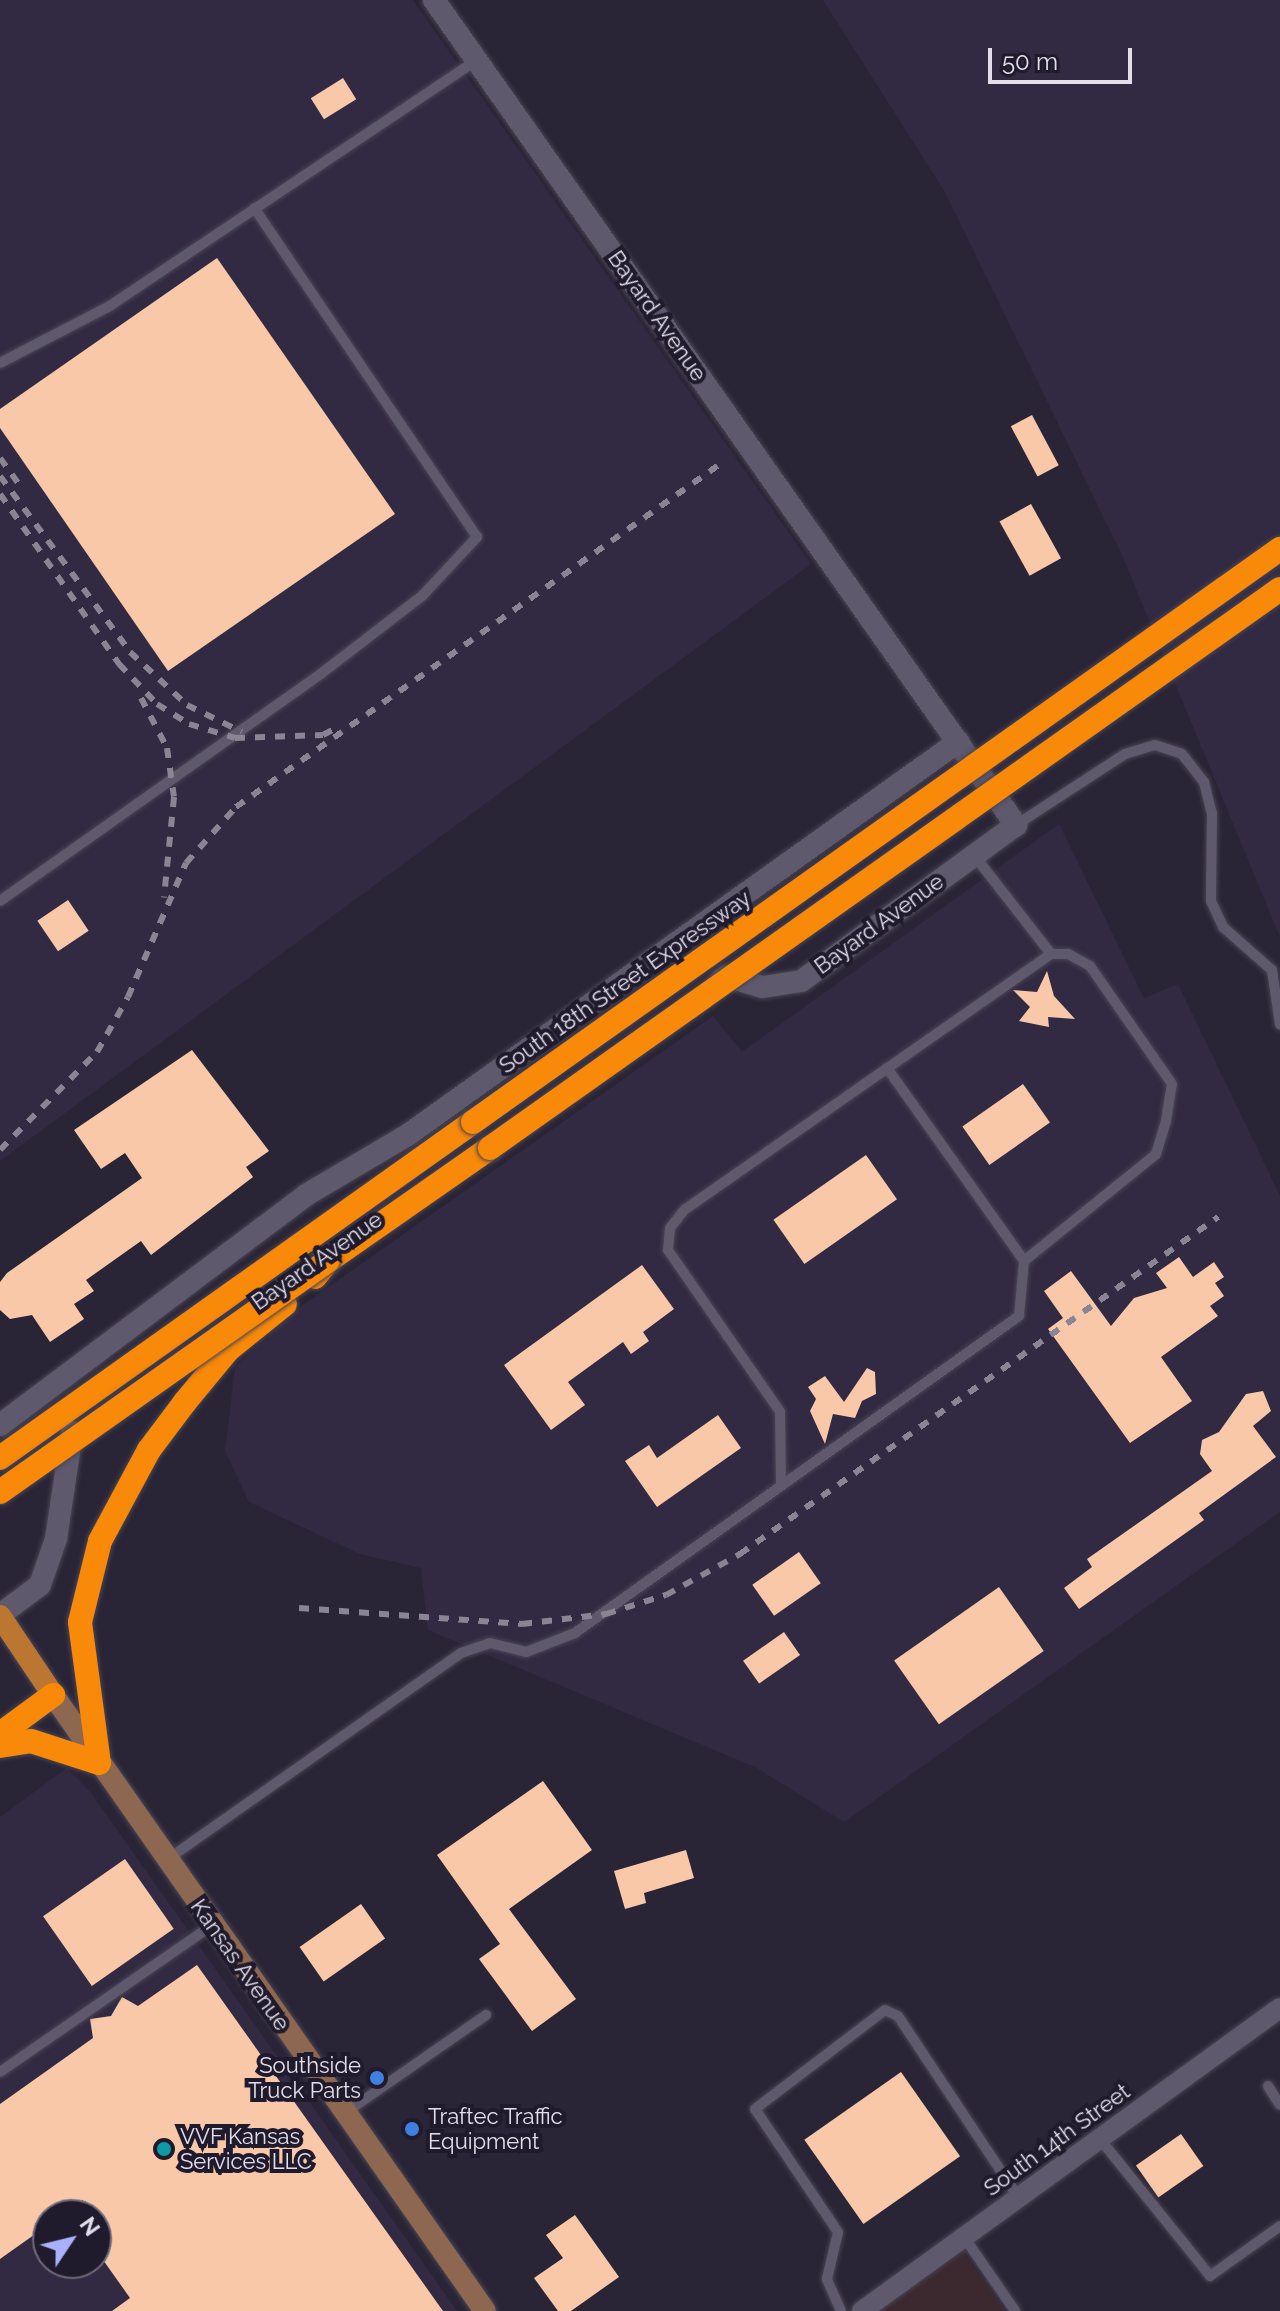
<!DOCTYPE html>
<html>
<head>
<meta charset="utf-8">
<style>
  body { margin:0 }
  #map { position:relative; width:1280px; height:2311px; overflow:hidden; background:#2a2536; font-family:Raleway,sans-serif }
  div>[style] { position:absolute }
  .commercial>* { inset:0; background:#3c292f }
  .built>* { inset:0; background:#312a42 }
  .building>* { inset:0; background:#f8c8a9; transform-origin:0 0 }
  .roads { filter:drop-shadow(0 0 2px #494453) drop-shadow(0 0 2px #494453) }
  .service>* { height:10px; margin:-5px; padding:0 5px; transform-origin:5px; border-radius:5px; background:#5f596e }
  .minor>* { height:20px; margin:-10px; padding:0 10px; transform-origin:10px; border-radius:10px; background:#5f596e }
  .tertiary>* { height:22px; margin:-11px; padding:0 11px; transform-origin:11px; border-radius:11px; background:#5f596e }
  .secondary>* { height:22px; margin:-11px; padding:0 11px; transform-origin:11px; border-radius:11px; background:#8d6750 }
  .primary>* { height:22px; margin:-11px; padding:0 11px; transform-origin:11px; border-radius:11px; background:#bb7631 }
  .motorway>* { height:24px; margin:-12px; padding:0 12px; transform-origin:12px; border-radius:12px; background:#f88909 }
  .rail>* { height:6px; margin-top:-3px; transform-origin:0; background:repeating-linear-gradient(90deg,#898594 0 10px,transparent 0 20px) }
  .bridges { filter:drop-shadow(0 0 2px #494453) drop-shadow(0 0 2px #494453) }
  .motorway-bridge>* { height:24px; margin:-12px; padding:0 12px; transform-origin:12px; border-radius:12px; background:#f88909 }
  .dots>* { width:22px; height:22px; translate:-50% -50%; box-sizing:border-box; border:4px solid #201b2c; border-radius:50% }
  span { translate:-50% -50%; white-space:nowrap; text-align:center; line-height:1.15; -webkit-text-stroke:8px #201b2c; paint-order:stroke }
  .street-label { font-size:22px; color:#e2dfeb }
  .poi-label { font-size:22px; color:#e2dfeb }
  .right { translate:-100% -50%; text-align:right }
  .left { translate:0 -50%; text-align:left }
  .north { position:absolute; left:32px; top:2199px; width:80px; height:80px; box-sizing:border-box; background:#201b2c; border:2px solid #6e6978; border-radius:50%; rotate:55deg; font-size:22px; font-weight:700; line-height:32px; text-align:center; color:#e2dfeb }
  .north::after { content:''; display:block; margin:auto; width:28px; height:36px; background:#a9b0fc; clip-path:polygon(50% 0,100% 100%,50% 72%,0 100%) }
  .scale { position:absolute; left:988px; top:48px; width:144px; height:36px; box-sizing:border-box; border:4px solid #e2dfeb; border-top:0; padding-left:10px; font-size:24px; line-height:28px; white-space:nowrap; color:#e2dfeb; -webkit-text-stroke:6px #201b2c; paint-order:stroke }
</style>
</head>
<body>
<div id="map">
  <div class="commercial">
    <div style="clip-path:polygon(963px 2252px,1005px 2311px,879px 2311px)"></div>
  </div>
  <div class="built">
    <div style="clip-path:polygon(0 0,413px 0,811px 564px,0 1161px)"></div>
    <div style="clip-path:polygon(823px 0,1280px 0,1280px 937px,1122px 555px,945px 192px)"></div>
    <div style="clip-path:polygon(1059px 824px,1144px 998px,1178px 984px,1280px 1196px,1280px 1512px,844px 1822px,755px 1767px,428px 1630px,421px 1568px,360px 1554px,249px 1502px,225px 1451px,235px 1367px,296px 1310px,713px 1016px,742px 1052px)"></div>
    <div style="clip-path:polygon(evenodd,67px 1768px,91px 1793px,457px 2311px,0 2311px,0 1817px,67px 1768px,48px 2215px,96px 2215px,96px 2263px,48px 2263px,48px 2215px)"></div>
  </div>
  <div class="building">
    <div style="left:343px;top:78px;width:25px;height:38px;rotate:58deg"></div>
    <div style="clip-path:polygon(217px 258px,395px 514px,168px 671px,0 428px,0 409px)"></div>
    <div style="left:1032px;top:415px;width:57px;height:24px;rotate:62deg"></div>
    <div style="left:1031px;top:504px;width:62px;height:36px;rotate:61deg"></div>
    <div style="left:68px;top:900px;width:37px;height:37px;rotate:56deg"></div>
    <div style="clip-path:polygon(1047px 971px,1054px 996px,1075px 1019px,1048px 1017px,1049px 1027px,1019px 1021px,1030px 1007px,1013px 990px,1037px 992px)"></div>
    <div style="clip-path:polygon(192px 1050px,269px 1151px,246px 1167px,253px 1177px,151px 1255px,141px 1241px,86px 1280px,94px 1291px,74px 1304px,84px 1319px,50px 1342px,32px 1315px,10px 1319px,0 1310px,0 1282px,7px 1273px,142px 1178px,125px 1153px,101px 1169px,74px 1130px)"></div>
    <div style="left:1023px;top:1084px;width:47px;height:74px;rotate:55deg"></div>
    <div style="left:866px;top:1155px;width:54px;height:113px;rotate:55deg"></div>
    <div style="clip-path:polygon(1179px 1257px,1193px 1277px,1214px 1262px,1224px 1277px,1215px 1283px,1224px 1296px,1210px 1306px,1218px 1316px,1161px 1357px,1192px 1401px,1130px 1443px,1048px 1329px,1063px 1318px,1044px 1291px,1071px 1271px,1111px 1326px,1134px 1298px,1167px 1288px,1156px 1273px)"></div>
    <div style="clip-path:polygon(642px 1265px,674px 1309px,643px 1332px,649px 1341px,631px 1354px,623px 1342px,568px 1382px,585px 1405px,551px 1430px,504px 1365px)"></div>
    <div style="clip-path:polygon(867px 1368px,875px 1372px,876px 1394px,862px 1401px,855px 1418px,833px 1414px,825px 1444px,810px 1411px,816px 1399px,808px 1387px,825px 1376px,844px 1402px)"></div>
    <div style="clip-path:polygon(1263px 1391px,1271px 1411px,1253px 1426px,1276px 1457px,1199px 1513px,1204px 1520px,1079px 1609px,1064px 1588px,1092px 1567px,1087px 1559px,1212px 1471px,1200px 1454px,1202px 1440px,1219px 1432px,1246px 1394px)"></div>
    <div style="clip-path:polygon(718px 1415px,741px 1448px,657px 1507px,625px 1461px,649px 1445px,657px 1458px)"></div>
    <div style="left:799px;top:1552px;width:38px;height:57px;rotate:55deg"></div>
    <div style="left:999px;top:1587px;width:78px;height:128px;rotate:55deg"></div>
    <div style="left:784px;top:1632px;width:28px;height:50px;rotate:55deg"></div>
    <div style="clip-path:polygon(543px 1781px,592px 1850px,509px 1909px,576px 1999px,532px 2031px,479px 1959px,500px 1944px,437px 1855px)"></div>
    <div style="clip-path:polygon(686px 1850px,694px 1878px,644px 1893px,646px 1903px,625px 1909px,614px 1871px)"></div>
    <div style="left:125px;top:1859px;width:85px;height:100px;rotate:55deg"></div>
    <div style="left:361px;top:1904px;width:42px;height:75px;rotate:55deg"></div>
    <div style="clip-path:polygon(197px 1965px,443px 2311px,112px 2311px,130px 2298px,96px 2250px,96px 2215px,84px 2215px,83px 2200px,62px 2215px,48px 2215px,48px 2225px,0 2259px,0 2104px,93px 2038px,90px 2019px,111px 2016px,122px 1997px,138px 2006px)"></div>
    <div style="left:901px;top:2072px;width:103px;height:118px;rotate:55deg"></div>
    <div style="left:1181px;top:2134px;width:39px;height:55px;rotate:55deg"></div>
    <div style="clip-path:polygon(575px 2215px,619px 2277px,571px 2311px,558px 2311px,534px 2278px,563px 2258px,546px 2235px)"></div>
  </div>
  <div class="roads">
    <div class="service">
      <div style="left:0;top:363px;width:122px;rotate:-27.4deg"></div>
      <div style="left:108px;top:307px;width:443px;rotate:-33.8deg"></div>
      <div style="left:1016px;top:825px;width:130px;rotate:-33.1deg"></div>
      <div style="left:1125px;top:754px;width:31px;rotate:-17deg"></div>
      <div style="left:1155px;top:745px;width:28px;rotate:18deg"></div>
      <div style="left:1182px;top:754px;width:36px;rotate:52deg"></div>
      <div style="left:1204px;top:782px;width:32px;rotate:76deg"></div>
      <div style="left:1212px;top:813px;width:88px;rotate:90.7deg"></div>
      <div style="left:1211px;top:901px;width:29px;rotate:65deg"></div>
      <div style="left:1223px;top:927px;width:65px;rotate:41.3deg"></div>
      <div style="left:1272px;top:970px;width:55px;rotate:81.6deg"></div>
      <div style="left:974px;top:855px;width:125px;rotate:52.1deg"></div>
      <div style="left:0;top:901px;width:395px;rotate:-35.3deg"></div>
      <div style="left:322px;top:673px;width:126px;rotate:-37.6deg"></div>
      <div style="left:422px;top:596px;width:81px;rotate:-47deg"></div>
      <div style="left:477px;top:537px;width:397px;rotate:-124.1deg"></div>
      <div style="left:887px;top:1068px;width:237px;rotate:54.6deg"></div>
      <div style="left:168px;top:1859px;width:358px;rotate:-35.1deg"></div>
      <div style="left:461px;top:1653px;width:31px;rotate:-19deg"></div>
      <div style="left:490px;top:1643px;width:37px;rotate:14deg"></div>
      <div style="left:526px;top:1652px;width:53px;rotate:-21.2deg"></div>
      <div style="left:575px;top:1633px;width:546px;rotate:-35.53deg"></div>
      <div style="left:1019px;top:1316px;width:55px;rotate:-84.8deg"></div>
      <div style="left:1024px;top:1261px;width:170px;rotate:-39deg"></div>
      <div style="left:1156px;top:1154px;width:34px;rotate:-73deg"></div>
      <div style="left:1166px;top:1121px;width:37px;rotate:-81deg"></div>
      <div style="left:1172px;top:1084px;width:144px;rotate:-124.8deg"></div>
      <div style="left:1090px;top:966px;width:25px;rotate:-151deg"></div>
      <div style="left:1068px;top:954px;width:17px;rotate:180deg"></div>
      <div style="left:1051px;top:954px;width:446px;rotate:145.1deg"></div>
      <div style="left:685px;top:1209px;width:24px;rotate:128deg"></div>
      <div style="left:670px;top:1228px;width:22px;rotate:95deg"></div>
      <div style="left:668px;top:1250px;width:197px;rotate:55.3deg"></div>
      <div style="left:780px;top:1412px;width:73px;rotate:89.2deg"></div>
      <div style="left:0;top:2072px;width:258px;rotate:-34.7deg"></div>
      <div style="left:1268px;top:2086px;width:22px;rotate:58deg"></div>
      <div style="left:345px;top:2113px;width:172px;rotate:-34.8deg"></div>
      <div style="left:1100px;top:2139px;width:176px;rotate:51.2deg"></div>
      <div style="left:1210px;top:2276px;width:86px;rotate:-35.5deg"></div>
      <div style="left:964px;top:2237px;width:90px;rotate:55.4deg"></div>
      <div style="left:841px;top:2311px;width:35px;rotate:-114deg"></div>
      <div style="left:827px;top:2279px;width:48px;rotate:-76.8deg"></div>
      <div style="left:838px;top:2232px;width:148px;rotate:-124deg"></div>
      <div style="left:755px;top:2109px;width:163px;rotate:-37.3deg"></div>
      <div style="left:885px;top:2010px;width:14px;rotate:25deg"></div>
      <div style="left:898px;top:2016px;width:219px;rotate:56.4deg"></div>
    </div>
    <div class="minor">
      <div style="left:862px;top:2311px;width:516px;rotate:-35.94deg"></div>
    </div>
    <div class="tertiary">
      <div style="left:434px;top:0;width:1010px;rotate:54.8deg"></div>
      <div style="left:1016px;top:825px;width:266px;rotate:144deg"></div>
      <div style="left:801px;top:981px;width:39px;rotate:171deg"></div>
      <div style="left:762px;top:987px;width:37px;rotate:-163deg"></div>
      <div style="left:727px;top:976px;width:7px;rotate:146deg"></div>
      <div style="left:0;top:1425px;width:383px;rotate:-36.9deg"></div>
      <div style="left:306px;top:1195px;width:120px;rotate:-30.6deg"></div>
      <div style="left:409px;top:1134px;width:675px;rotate:-35.53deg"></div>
      <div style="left:0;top:1615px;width:50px;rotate:-36.9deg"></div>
      <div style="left:40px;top:1585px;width:49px;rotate:-70.8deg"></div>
      <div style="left:56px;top:1539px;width:108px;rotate:-81.5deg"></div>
    </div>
    <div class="secondary">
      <div style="left:53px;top:1695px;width:752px;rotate:54.96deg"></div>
    </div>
    <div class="primary">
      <div style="left:0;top:1616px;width:95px;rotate:56.1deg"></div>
    </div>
    <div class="motorway">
      <div style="left:315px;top:1277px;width:21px;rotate:-51deg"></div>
      <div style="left:328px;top:1261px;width:198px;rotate:-34.9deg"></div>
      <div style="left:0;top:1458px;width:580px;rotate:-35.39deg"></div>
      <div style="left:0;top:1734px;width:66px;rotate:-36.3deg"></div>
      <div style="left:0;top:1746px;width:31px;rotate:-9deg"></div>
      <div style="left:31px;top:1741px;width:71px;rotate:17.9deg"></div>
      <div style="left:99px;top:1763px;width:142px;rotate:-97.7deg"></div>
      <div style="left:80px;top:1622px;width:83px;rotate:-76.1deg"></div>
      <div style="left:100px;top:1541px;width:103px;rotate:-61.7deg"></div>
      <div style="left:149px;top:1450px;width:60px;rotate:-53.1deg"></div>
      <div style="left:185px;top:1402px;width:67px;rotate:-50.4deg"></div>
      <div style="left:228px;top:1350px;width:73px;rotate:-38.9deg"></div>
    </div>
  </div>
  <div class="rail">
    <div style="left:0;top:458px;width:32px;rotate:54deg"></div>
    <div style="left:0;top:476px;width:219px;rotate:53.5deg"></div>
    <div style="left:130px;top:652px;width:78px;rotate:42.9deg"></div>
    <div style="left:187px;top:705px;width:61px;rotate:26.1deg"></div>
    <div style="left:0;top:494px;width:208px;rotate:55deg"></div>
    <div style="left:119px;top:664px;width:55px;rotate:46.5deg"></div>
    <div style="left:157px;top:704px;width:38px;rotate:32deg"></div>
    <div style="left:189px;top:724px;width:48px;rotate:16.9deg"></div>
    <div style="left:235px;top:738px;width:88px;rotate:-2deg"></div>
    <div style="left:323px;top:735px;width:15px;rotate:-28deg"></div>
    <div style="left:141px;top:698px;width:56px;rotate:62.5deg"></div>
    <div style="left:167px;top:748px;width:49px;rotate:81.9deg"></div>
    <div style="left:174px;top:797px;width:101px;rotate:95.7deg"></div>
    <div style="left:0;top:1150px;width:138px;rotate:-45.3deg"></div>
    <div style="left:97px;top:1052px;width:63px;rotate:-60.6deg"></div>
    <div style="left:128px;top:997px;width:146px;rotate:-66.6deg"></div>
    <div style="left:186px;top:863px;width:75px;rotate:-48.2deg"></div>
    <div style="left:236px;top:807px;width:593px;rotate:-35.32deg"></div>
    <div style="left:299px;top:1608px;width:224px;rotate:4.1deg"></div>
    <div style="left:522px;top:1624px;width:85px;rotate:-6.8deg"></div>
    <div style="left:606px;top:1614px;width:63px;rotate:-17.6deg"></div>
    <div style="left:666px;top:1595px;width:85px;rotate:-29deg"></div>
    <div style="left:740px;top:1554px;width:585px;rotate:-35.18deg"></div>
  </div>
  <div class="bridges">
    <div class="motorway-bridge">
      <div style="left:473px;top:1122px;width:990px;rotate:-35.38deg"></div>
      <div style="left:490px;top:1148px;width:968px;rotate:-35.28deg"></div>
      <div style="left:0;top:1492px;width:401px;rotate:-35.2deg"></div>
    </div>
  </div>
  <div class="dots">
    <div style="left:377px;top:2078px;background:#3f7fe0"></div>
    <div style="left:412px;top:2129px;background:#3f7fe0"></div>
    <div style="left:164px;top:2149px;background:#0f9aa8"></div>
  </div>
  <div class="street-label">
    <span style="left:657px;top:316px;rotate:55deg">Bayard Avenue</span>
    <span style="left:879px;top:924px;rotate:-36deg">Bayard Avenue</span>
    <span style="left:625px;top:982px;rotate:-35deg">South 18th Street Expressway</span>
    <span style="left:317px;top:1261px;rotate:-35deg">Bayard Avenue</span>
    <span style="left:240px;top:1965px;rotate:55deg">Kansas Avenue</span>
    <span style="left:1057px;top:2140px;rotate:-36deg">South 14th Street</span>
  </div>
  <div class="poi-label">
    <span class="right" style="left:361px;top:2078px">Southside<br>Truck Parts</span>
    <span class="left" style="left:428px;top:2129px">Traftec Traffic<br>Equipment</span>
    <span class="left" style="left:180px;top:2149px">VVF Kansas<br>Services LLC</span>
  </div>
  <div class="north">N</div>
  <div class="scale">50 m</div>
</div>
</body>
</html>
